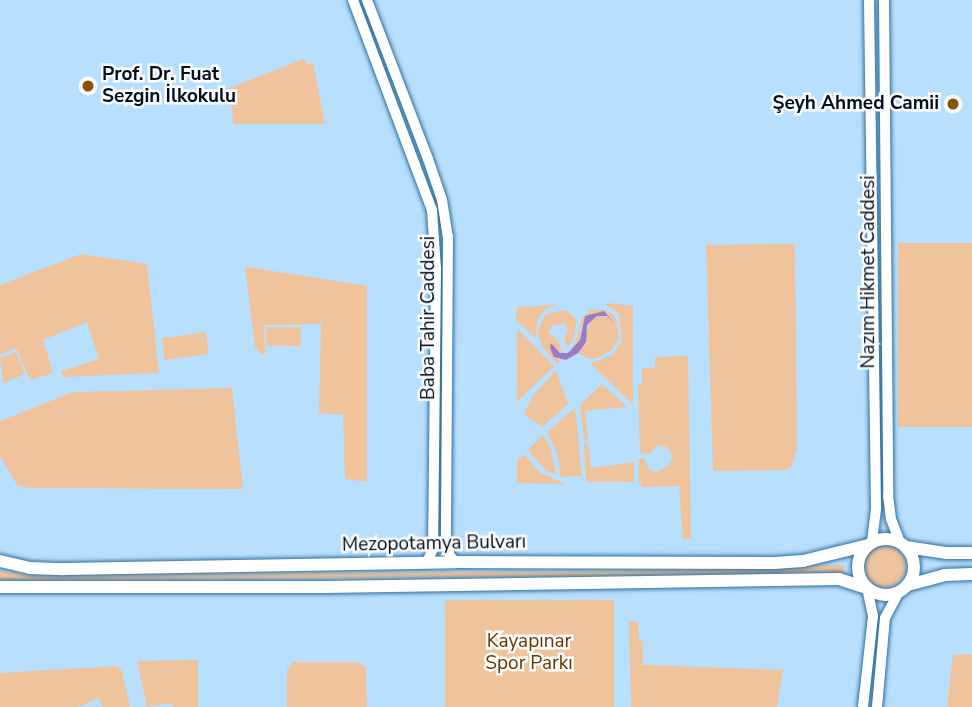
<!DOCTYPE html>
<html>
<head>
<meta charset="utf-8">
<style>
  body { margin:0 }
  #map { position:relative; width:972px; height:707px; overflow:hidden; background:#b9dffe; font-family:"Nunito Sans",sans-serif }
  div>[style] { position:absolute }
  .green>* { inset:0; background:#efc39c; transform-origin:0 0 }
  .round { border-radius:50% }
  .water>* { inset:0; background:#9b7ac8 }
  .roads { filter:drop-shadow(0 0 2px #2f709f) drop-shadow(0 0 2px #2f709f) }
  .secondary>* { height:10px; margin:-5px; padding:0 5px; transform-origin:5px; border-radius:5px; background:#fff }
  .primary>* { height:12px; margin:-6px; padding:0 6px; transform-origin:6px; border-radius:6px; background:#fff }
  .primary>.ring { margin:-6px; padding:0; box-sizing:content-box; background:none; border:12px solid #fff; border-radius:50% }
  .dots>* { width:19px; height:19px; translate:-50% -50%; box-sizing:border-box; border:4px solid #fbfbfb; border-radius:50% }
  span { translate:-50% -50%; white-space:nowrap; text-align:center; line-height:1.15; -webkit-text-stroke:5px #fbfbfb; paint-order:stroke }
  .poi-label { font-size:19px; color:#000e1f; font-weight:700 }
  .left { translate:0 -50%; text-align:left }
  .right { translate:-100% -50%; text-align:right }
  .street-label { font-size:19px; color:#000e1f }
  .park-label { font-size:19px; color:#643600 }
</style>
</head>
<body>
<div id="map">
  <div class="green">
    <div style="clip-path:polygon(304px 59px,307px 64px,313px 63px,325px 124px,233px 124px,232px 103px,223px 104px,219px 92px)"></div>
    <div style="left:898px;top:243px;width:74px;height:184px"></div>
    <div style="clip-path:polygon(795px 244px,797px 448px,792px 466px,787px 470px,713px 471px,706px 245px)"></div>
    <div style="clip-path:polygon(81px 254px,147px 264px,159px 373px,63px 377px,61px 371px,99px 359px,87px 322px,43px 340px,53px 373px,30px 380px,16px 348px,0 355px,0 285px)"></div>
    <div style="clip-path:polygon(248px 267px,367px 286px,367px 482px,345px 479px,343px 415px,319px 413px,321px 324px,264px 325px,265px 355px,261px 354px,255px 347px,245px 268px)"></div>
    <div style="clip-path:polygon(608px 303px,633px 306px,633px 405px,591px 364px,612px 355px,622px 341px,619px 314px,605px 304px)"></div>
    <div style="clip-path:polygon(556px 305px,545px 310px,537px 320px,536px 338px,516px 320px,517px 307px)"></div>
    <div style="clip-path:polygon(601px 309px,613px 314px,617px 321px,619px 338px,613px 349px,596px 359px,588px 359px,578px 353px,591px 320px,603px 314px,615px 324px,604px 311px,581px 326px,580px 340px,569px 352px,575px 343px,582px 318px,591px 310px)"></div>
    <div style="clip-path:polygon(565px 310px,577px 320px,573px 341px,567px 347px,564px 339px,568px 330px,564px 324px,553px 325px,549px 332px,558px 341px,563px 353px,556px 351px,551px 343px,550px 348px,557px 359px,561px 360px,558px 364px,543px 348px,537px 332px,546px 314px)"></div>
    <div style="left:266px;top:327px;width:35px;height:19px"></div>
    <div style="clip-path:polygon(517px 328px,554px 366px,517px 402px)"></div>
    <div style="left:206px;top:332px;width:22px;height:45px;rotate:82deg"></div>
    <div style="clip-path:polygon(16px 352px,25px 374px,3px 383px,0 358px)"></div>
    <div style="clip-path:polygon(688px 356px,691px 538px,683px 539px,679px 486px,642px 487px,639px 481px,639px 458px,644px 458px,649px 470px,657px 472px,669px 465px,673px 456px,667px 447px,659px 445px,648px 454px,640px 453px,638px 385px,642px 385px,642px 368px,655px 368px,655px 357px)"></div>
    <div style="clip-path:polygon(556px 370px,568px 404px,542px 427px,524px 414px,532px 397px)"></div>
    <div style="clip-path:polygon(602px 384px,627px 407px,585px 411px,588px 439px,584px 439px,580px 405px)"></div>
    <div style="clip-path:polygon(232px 388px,243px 489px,30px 488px,17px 485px,0 456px,0 421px,73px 392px)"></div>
    <div style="clip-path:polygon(575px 408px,582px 476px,560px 477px,558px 456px,547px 432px)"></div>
    <div style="clip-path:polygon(543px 435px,550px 446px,556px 475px,546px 471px,528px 450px)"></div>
    <div style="clip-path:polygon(584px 443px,588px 443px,591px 468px,634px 462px,634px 482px,586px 482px)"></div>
    <div style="clip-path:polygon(524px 454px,539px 472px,565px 484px,517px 483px,517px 461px)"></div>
    <div class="round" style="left:864px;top:545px;width:42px;height:42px"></div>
    <div style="clip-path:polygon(844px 565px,844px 574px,788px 575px,0 580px,0 571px,33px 575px,608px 571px)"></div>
    <div style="left:445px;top:600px;width:169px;height:107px"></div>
    <div style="clip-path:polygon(629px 622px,638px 622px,639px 641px,643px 641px,643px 665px,783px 670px,777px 707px,631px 707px)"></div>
    <div style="clip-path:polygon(972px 654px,972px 707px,947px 707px,953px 655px)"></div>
    <div style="clip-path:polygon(198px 660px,198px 707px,173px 707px,171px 703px,147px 707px,137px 661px)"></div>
    <div style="clip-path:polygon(294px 662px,357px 662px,366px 667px,367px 707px,287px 707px,287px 669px)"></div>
    <div style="clip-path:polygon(117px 666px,122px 671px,130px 707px,102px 707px,99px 698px,78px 707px,0 707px,0 673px)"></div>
  </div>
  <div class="water">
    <div style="clip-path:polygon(604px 311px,615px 324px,607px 316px,597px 316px,587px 325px,586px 342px,578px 353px,566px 360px,554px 357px,550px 348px,551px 343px,560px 353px,568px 353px,580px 340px,585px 316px)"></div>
  </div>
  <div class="roads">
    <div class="secondary">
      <div style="left:353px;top:0;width:224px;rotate:69.4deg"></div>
      <div style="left:432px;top:210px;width:58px;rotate:86.1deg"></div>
      <div style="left:436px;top:268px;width:281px;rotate:90.6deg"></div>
      <div style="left:433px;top:549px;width:14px;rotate:115deg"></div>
      <div style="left:367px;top:0;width:170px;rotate:69deg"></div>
      <div style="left:428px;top:159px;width:43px;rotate:71.1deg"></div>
      <div style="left:442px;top:200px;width:36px;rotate:81deg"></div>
      <div style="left:448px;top:236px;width:307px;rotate:90.4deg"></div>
      <div style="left:446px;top:543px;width:14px;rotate:73deg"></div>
      <div style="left:450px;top:556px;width:8px;rotate:45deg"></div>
      <div style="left:869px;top:0;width:509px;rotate:89.21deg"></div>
      <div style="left:876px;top:509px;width:33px;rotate:97deg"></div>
      <div style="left:884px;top:0;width:495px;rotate:89.5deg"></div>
      <div style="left:888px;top:495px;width:24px;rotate:83deg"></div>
      <div style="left:891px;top:519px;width:25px;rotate:69deg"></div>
      <div style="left:863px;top:707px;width:92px;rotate:-83.7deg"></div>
      <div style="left:873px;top:616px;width:29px;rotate:-102deg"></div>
      <div style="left:877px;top:707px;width:89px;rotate:-84.9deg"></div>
      <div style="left:885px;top:618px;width:30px;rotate:-62deg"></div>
    </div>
    <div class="primary">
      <div class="ring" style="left:858px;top:539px;width:44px;height:44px"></div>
      <div style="left:906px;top:547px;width:40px;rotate:8.5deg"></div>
      <div style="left:946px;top:553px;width:26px"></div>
      <div style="left:0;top:561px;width:31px;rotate:13deg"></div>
      <div style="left:30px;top:568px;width:34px;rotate:2deg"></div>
      <div style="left:64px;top:569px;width:392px;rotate:-1deg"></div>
      <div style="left:456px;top:562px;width:318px;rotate:0.2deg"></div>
      <div style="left:774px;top:563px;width:29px;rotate:-4deg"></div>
      <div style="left:803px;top:561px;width:67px;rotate:-13.8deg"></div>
      <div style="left:908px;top:585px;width:38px;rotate:-15deg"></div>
      <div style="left:945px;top:575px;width:27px;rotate:-2deg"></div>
      <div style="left:0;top:587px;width:324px"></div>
      <div style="left:324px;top:587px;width:515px;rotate:-0.89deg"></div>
      <div style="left:839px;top:579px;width:29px;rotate:18deg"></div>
    </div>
  </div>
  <div class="dots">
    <div style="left:88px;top:86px;background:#8b510a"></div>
    <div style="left:953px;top:104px;background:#8b510a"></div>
  </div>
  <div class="poi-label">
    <span class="left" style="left:102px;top:86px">Prof. Dr. Fuat<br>Sezgin İlkokulu</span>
    <span class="right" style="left:939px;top:104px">Şeyh Ahmed Camii</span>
  </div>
  <div class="street-label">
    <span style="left:869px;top:272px;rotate:-90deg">Nazım Hikmet Caddesi</span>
    <span style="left:429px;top:318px;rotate:-90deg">Baba Tahir Caddesi</span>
    <span style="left:434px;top:544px;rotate:-1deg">Mezopotamya Bulvarı</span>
  </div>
  <div class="park-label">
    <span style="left:529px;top:653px">Kayapınar<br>Spor Parkı</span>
  </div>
</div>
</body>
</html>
